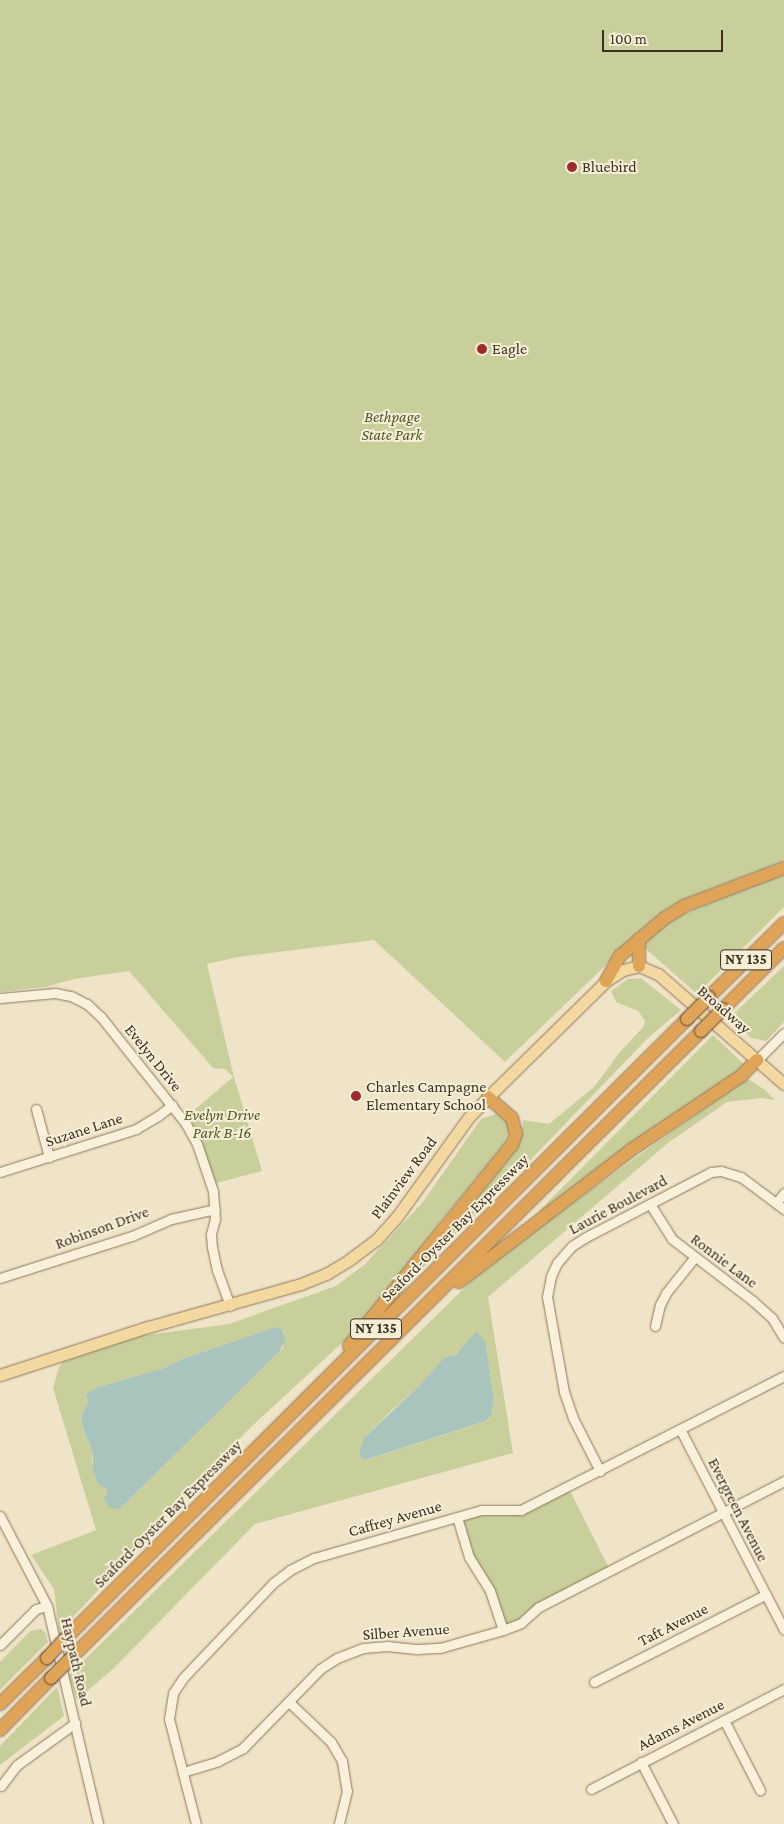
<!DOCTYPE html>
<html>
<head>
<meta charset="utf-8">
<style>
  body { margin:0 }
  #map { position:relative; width:784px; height:1824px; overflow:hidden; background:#f0e4c8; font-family:"Crimson Pro",serif }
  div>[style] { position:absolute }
  .green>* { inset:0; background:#c9cf9b }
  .water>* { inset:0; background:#a9c4bc }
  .roads { filter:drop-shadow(0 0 1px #8d765c) drop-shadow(0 0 1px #8d765c) }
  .minor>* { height:9px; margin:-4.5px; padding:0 4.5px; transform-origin:4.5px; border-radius:4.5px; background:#faf1dc }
  .major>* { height:11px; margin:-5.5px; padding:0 5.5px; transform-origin:5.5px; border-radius:5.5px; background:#f3d9a0 }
  .highway>* { height:12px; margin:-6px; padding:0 6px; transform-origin:6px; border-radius:6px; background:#e0a458 }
  .bridges { filter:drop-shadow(0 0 1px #5b4430) drop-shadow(0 0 1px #5b4430) }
  .highway-bridge>* { height:12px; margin:-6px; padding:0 6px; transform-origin:6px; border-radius:6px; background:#e0a458 }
  .dots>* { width:14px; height:14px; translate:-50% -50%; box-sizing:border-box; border:2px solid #f7eed8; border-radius:50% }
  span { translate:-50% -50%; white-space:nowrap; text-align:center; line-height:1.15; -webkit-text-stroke:4px #f7eed8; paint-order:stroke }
  .shield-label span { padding:1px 4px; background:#f7eed8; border:1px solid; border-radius:4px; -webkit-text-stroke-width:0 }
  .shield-label { font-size:15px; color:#3d2e20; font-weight:700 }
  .poi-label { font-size:16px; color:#3d2e20 }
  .left { translate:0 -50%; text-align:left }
  .park-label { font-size:16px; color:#4d5a26; font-style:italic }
  .street-label { font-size:16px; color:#3d2e20 }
  .scale { position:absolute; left:602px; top:30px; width:121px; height:22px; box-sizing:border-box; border:2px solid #3d2e20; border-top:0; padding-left:6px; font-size:15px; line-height:18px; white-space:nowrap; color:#3d2e20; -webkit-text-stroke:4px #f7eed8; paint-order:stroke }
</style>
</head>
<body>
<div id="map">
  <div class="green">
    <div style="clip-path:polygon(0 0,784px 0,784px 861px,682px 900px,659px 914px,505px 1062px,374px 940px,238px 957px,207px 964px,234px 1077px,262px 1171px,213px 1184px,197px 1132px,186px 1117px,233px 1077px,225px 1069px,213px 1068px,129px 971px,74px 979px,45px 987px,0 992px)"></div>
    <div style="clip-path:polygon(784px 873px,784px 907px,697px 994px,646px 949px,642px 943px,654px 932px,681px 915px)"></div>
    <div style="clip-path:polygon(784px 966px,784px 1022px,766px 1041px,751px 1038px,730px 1017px)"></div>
    <div style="clip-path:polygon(641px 978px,681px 1010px,648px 1038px,516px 1175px,418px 1271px,516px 1150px,521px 1138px,523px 1120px,549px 1124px,595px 1086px,619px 1053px,644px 1026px,645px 1021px,638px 1011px,616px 1002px,611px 991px,628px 979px)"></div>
    <div style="clip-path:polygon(713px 1035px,746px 1066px,628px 1145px,541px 1212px,539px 1211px)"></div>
    <div style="clip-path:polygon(evenodd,747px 1078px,765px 1090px,775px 1100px,762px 1098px,727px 1102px,668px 1143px,488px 1297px,513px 1453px,255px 1524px,114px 1668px,77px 1700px,68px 1676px,494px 1259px,747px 1078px,486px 1344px,494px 1399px,491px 1416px,487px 1421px,366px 1460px,365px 1437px,391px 1411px,465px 1345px,486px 1344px)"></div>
    <div style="clip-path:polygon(evenodd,499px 1113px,505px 1118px,509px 1129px,505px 1143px,444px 1217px,398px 1279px,356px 1330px,250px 1428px,59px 1632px,54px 1589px,31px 1555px,96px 1530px,53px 1388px,59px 1367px,63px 1362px,132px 1337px,229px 1324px,336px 1286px,364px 1265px,422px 1203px,481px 1119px,499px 1113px,276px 1327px,284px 1333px,283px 1348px,279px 1352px,120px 1509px,107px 1493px,92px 1462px,93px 1453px,83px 1428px,81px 1420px,88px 1400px,98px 1387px,164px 1368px,185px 1358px,276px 1327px)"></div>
    <div style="clip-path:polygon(568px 1487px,610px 1570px,503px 1630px,498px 1611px,474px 1568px,457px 1517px,515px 1511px)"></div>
    <div style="clip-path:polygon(41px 1629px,45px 1632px,48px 1642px,0 1690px,0 1662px,30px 1631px)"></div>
    <div style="clip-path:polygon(57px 1687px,64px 1716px,0 1765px,0 1746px)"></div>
  </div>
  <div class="water">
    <div style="clip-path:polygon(276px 1327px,281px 1329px,286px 1339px,279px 1352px,127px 1502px,120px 1509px,110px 1508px,104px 1499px,107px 1493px,106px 1489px,98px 1484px,93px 1470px,93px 1453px,83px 1428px,81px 1419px,88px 1400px,86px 1394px,98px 1387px,164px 1368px,185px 1358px)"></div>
    <div style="clip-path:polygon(477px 1331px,486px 1344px,494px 1400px,491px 1416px,486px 1421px,365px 1460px,360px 1456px,360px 1449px,365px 1437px,420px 1385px,445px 1357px,455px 1355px)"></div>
  </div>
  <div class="roads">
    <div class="minor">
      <div style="left:0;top:998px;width:55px;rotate:-5.2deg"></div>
      <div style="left:55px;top:993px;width:16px;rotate:11deg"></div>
      <div style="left:71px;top:996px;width:18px;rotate:27deg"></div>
      <div style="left:87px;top:1004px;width:19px;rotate:43deg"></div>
      <div style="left:101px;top:1017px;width:137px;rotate:51.5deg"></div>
      <div style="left:186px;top:1124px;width:23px;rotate:61deg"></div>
      <div style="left:197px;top:1144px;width:50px;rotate:71.2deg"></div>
      <div style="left:213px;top:1191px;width:28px;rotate:86deg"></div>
      <div style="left:215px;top:1219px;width:16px;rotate:105deg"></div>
      <div style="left:211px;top:1234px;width:13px;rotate:86deg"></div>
      <div style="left:212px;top:1247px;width:24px;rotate:78deg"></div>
      <div style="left:217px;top:1270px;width:38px;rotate:70deg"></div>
      <div style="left:757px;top:1060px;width:38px;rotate:-45deg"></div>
      <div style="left:36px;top:1109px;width:50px;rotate:74.8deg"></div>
      <div style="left:0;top:1172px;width:143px;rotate:-17.5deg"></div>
      <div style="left:136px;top:1129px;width:26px;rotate:-31deg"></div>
      <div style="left:158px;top:1116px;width:18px;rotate:-38deg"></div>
      <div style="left:776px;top:1203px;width:13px;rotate:-51deg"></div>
      <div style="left:650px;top:1204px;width:41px;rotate:57.8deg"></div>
      <div style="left:672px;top:1239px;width:102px;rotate:37.4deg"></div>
      <div style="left:753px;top:1301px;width:25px;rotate:42deg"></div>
      <div style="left:772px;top:1318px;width:23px;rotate:59deg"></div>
      <div style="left:0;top:1278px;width:139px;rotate:-17.7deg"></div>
      <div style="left:132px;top:1236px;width:43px;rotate:-23.6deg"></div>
      <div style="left:171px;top:1219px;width:45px;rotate:-12.8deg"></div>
      <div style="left:655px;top:1326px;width:22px;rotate:-77deg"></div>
      <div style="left:660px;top:1305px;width:13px;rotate:-63deg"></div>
      <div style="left:666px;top:1293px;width:45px;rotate:-51.3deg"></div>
      <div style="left:680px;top:1429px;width:226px;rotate:62.6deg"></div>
      <div style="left:600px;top:1471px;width:59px;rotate:-117deg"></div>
      <div style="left:573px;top:1418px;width:28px;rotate:-109deg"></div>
      <div style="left:564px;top:1392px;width:97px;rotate:-100.1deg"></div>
      <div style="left:547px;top:1297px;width:21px;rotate:-79deg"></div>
      <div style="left:551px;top:1276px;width:14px;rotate:-65deg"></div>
      <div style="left:557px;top:1263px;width:23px;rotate:-49deg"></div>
      <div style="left:572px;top:1246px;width:17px;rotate:-33deg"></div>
      <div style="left:586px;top:1237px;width:141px;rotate:-27.5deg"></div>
      <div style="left:711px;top:1172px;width:10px;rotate:-6deg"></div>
      <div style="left:721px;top:1171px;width:21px;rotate:17deg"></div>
      <div style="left:741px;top:1177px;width:54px;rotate:36.7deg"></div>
      <div style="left:0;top:1516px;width:102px;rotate:62.4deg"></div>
      <div style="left:47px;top:1606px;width:224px;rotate:76.8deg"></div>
      <div style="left:457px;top:1517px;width:42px;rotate:73.3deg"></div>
      <div style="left:469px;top:1557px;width:40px;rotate:58deg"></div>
      <div style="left:490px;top:1591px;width:41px;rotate:71.6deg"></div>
      <div style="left:0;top:1645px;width:51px;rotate:-45deg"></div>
      <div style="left:36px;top:1609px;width:11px;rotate:-15deg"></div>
      <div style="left:594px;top:1682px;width:192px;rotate:-27deg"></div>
      <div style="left:289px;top:1702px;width:58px;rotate:43.6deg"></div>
      <div style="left:331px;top:1742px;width:22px;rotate:60deg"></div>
      <div style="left:342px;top:1761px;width:30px;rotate:81deg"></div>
      <div style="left:347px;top:1791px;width:34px;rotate:104deg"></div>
      <div style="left:724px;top:1720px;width:79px;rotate:62.8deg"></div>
      <div style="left:641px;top:1762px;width:70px;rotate:62.7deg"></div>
      <div style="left:183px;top:1772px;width:37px;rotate:-17deg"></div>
      <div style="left:218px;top:1761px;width:28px;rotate:-27deg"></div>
      <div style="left:243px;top:1748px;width:110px;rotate:-45.7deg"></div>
      <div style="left:320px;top:1669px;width:20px;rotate:-33deg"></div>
      <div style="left:337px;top:1658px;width:28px;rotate:-21deg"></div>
      <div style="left:363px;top:1648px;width:24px;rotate:-5deg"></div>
      <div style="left:387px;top:1646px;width:31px;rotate:6deg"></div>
      <div style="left:418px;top:1649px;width:22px;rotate:-3deg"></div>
      <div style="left:440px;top:1648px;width:66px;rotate:-15.9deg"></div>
      <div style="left:503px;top:1630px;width:19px;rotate:-21deg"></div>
      <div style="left:521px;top:1623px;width:24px;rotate:-42deg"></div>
      <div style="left:539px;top:1607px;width:276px;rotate:-27.2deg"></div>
      <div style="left:1px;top:1786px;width:26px;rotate:-53deg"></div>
      <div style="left:17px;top:1765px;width:72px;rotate:-35.9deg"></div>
      <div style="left:591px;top:1789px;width:217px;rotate:-27.4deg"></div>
      <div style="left:196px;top:1824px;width:108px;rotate:-104.4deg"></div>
      <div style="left:169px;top:1719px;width:26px;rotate:-81deg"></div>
      <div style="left:173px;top:1693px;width:18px;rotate:-56deg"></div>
      <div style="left:183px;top:1678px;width:131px;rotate:-46.5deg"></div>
      <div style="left:273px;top:1583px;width:21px;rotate:-37deg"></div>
      <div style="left:290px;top:1570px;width:27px;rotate:-27deg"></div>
      <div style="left:314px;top:1558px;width:174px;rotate:-16deg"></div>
      <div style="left:481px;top:1510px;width:40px"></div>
      <div style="left:521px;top:1510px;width:295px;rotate:-27deg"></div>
    </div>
    <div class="major">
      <div style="left:0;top:1375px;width:156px;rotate:-18deg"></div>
      <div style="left:148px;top:1327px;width:159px;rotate:-15.7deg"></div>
      <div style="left:301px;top:1284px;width:27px;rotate:-22deg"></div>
      <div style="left:326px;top:1274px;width:27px;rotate:-31deg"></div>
      <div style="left:349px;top:1260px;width:34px;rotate:-37deg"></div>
      <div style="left:376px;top:1240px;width:30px;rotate:-48deg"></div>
      <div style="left:396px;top:1218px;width:123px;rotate:-54.2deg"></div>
      <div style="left:468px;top:1118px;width:29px;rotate:-46deg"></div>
      <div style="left:488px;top:1097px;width:165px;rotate:-44.5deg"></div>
      <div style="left:606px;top:981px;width:20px;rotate:-33deg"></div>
      <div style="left:623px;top:970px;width:16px;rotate:-14deg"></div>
      <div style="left:639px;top:966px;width:21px;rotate:23deg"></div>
      <div style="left:658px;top:974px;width:167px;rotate:41.1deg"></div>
    </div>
    <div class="highway">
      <div style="left:639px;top:966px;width:27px;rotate:-90deg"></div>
      <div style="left:606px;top:981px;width:29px;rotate:-61deg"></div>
      <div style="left:620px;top:956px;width:59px;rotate:-40.2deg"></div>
      <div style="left:665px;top:918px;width:22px;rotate:-32deg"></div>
      <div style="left:684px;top:906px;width:107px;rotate:-20.8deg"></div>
      <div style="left:709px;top:997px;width:105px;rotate:-44.6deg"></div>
      <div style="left:723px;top:1009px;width:86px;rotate:-45deg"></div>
      <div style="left:459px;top:1282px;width:217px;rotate:-37.5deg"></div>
      <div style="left:631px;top:1150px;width:133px;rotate:-33.9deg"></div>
      <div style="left:741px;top:1076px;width:23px;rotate:-45deg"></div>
      <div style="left:349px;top:1346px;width:259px;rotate:-51deg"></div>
      <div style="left:512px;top:1145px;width:12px;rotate:-70deg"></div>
      <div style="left:516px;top:1134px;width:16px;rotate:-104deg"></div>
      <div style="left:512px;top:1118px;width:32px;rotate:-139deg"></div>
      <div style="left:65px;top:1639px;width:878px;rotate:-44.91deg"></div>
      <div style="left:70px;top:1659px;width:890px;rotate:-44.86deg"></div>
      <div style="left:0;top:1704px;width:66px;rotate:-44.4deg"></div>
      <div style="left:0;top:1730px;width:73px;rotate:-45.6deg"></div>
    </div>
  </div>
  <div class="bridges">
    <div class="highway-bridge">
      <div style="left:687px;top:1019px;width:31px;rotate:-45deg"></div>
      <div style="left:701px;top:1031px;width:31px;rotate:-45deg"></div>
      <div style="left:47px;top:1658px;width:26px;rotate:-47deg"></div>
      <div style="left:51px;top:1678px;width:27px;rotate:-45deg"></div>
    </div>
  </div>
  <div class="dots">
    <div style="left:572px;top:167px;background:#9e2a2b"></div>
    <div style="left:482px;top:349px;background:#9e2a2b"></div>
    <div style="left:356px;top:1096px;background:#9e2a2b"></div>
  </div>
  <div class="shield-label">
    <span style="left:746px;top:960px">NY 135</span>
    <span style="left:376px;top:1329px">NY 135</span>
  </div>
  <div class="poi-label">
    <span class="left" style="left:582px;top:167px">Bluebird</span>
    <span class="left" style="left:492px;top:349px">Eagle</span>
    <span class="left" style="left:366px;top:1096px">Charles Campagne<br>Elementary School</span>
  </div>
  <div class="park-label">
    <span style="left:392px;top:426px">Bethpage<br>State Park</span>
    <span style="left:222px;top:1124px">Evelyn Drive<br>Park B-16</span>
  </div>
  <div class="street-label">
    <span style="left:724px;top:1010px;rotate:41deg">Broadway</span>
    <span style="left:153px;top:1058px;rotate:51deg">Evelyn Drive</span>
    <span style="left:84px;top:1130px;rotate:-18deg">Suzane Lane</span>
    <span style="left:404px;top:1178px;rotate:-53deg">Plainview Road</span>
    <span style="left:618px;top:1205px;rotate:-28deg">Laurie Boulevard</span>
    <span style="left:102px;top:1228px;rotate:-20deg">Robinson Drive</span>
    <span style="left:455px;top:1228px;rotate:-45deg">Seaford-Oyster Bay Expressway</span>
    <span style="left:724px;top:1261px;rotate:37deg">Ronnie Lane</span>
    <span style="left:738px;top:1510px;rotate:63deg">Evergreen Avenue</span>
    <span style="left:168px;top:1514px;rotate:-45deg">Seaford-Oyster Bay Expressway</span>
    <span style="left:395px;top:1519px;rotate:-16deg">Caffrey Avenue</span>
    <span style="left:673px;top:1625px;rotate:-27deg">Taft Avenue</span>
    <span style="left:406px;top:1632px;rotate:-4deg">Silber Avenue</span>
    <span style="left:76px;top:1662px;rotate:77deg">Haypath Road</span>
    <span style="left:681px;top:1725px;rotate:-27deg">Adams Avenue</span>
  </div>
  <div class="scale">100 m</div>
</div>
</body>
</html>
